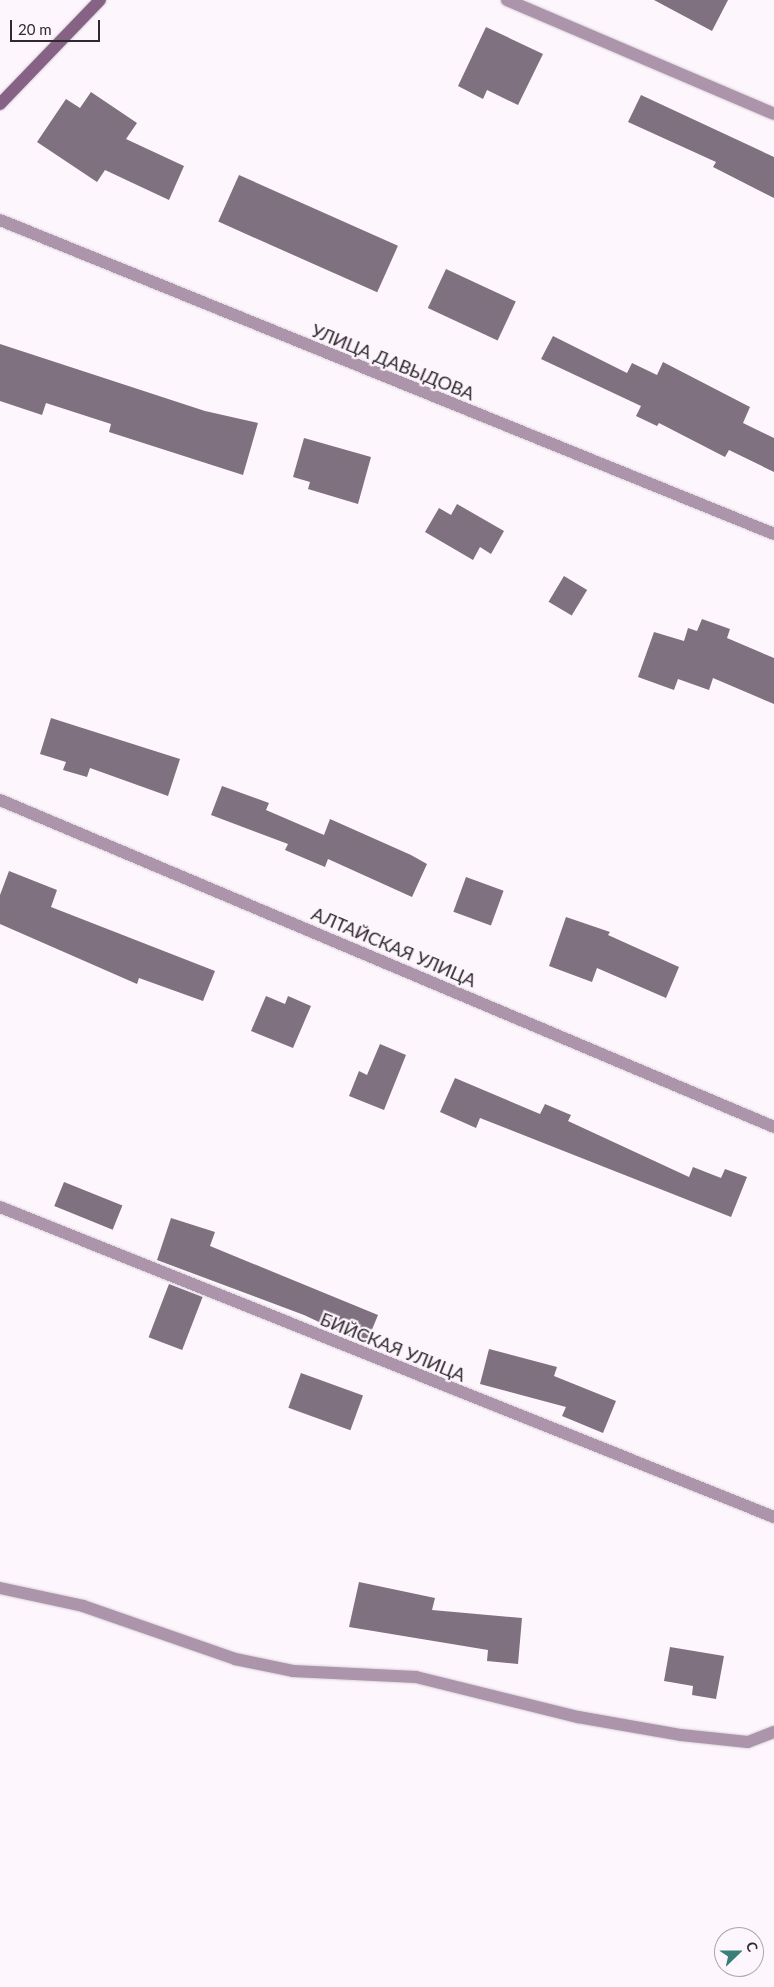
<!DOCTYPE html>
<html>
<head>
<meta charset="utf-8">
<style>
  body { margin:0 }
  #map { position:relative; width:774px; height:1987px; overflow:hidden; background:#fdf6fd; font-family:Lato,sans-serif }
  div>[style] { position:absolute }
  .building>* { inset:0; background:#7f717f; transform-origin:0 0 }
  .roads { filter:drop-shadow(0 0 1px #d8d1d8) drop-shadow(0 0 1px #d8d1d8) }
  .lane>* { height:12px; margin:-6px; padding:0 6px; transform-origin:6px; border-radius:6px; background:#ac94ab }
  .street>* { height:12px; margin:-6px; padding:0 6px; transform-origin:6px; border-radius:6px; background:#ac94ab }
  .secondary>* { height:12px; margin:-6px; padding:0 6px; transform-origin:6px; border-radius:6px; background:#866385 }
  span { translate:-50% -50%; white-space:nowrap; text-align:center; line-height:1.15; -webkit-text-stroke:4.5px #fdf6fd; paint-order:stroke }
  .street-label { font-size:18px; color:#302a30 }
  .north { position:absolute; left:714px; top:1927px; width:50px; height:50px; box-sizing:border-box; background:#fdf6fd; border:1px solid #aba4ab; border-radius:50%; rotate:68deg; font-size:14px; font-weight:700; line-height:20px; text-align:center; color:#302a30 }
  .north::after { content:''; display:block; margin:auto; width:18px; height:22px; background:#397f77; clip-path:polygon(50% 0,100% 100%,50% 72%,0 100%) }
  .scale { position:absolute; left:10px; top:20px; width:90px; height:22px; box-sizing:border-box; border:2px solid #302a30; border-top:0; padding-left:6px; font-size:15px; line-height:18px; white-space:nowrap; color:#302a30; -webkit-text-stroke:4px #fdf6fd; paint-order:stroke }
</style>
</head>
<body>
<div id="map">
  <div class="building">
    <div style="clip-path:polygon(654px 0,728px 0,712px 31px)"></div>
    <div style="clip-path:polygon(486px 27px,543px 54px,518px 105px,487px 90px,483px 99px,458px 86px)"></div>
    <div style="clip-path:polygon(91px 92px,137px 123px,126px 139px,184px 166px,169px 200px,105px 170px,97px 182px,37px 142px,66px 99px,80px 108px)"></div>
    <div style="clip-path:polygon(641px 95px,774px 157px,774px 198px,713px 167px,716px 162px,628px 122px)"></div>
    <div style="left:239px;top:175px;width:174px;height:51px;rotate:24deg"></div>
    <div style="left:446px;top:269px;width:77px;height:43px;rotate:25deg"></div>
    <div style="clip-path:polygon(553px 336px,627px 373px,632px 363px,657px 375px,663px 362px,750px 407px,743px 423px,774px 438px,774px 472px,729px 450px,725px 457px,659px 423px,657px 426px,636px 416px,641px 406px,541px 359px)"></div>
    <div style="clip-path:polygon(0 344px,205px 411px,258px 423px,243px 475px,109px 432px,111px 424px,46px 403px,42px 415px,0 401px)"></div>
    <div style="clip-path:polygon(304px 438px,371px 457px,358px 504px,308px 489px,310px 482px,293px 477px)"></div>
    <div style="clip-path:polygon(457px 504px,504px 531px,491px 554px,480px 547px,473px 560px,425px 532px,439px 508px,451px 515px)"></div>
    <div style="left:564px;top:576px;width:27px;height:30px;rotate:31deg"></div>
    <div style="clip-path:polygon(702px 619px,730px 629px,727px 638px,774px 658px,774px 704px,713px 678px,709px 690px,678px 679px,674px 690px,638px 677px,654px 632px,684px 641px,688px 628px,697px 631px)"></div>
    <div style="clip-path:polygon(51px 718px,180px 759px,168px 796px,90px 768px,87px 777px,63px 770px,66px 762px,40px 754px)"></div>
    <div style="clip-path:polygon(222px 786px,269px 803px,266px 810px,324px 835px,330px 819px,411px 855px,427px 864px,412px 897px,328px 859px,325px 867px,285px 850px,288px 844px,211px 815px)"></div>
    <div style="clip-path:polygon(9px 871px,57px 890px,51px 907px,215px 971px,203px 1001px,139px 978px,137px 984px,0 924px,0 895px)"></div>
    <div style="left:466px;top:877px;width:40px;height:37px;rotate:20deg"></div>
    <div style="clip-path:polygon(566px 917px,610px 932px,608px 935px,679px 967px,666px 998px,597px 968px,592px 982px,549px 966px)"></div>
    <div style="clip-path:polygon(266px 996px,285px 1004px,288px 996px,311px 1006px,293px 1048px,251px 1031px)"></div>
    <div style="clip-path:polygon(380px 1044px,406px 1055px,384px 1110px,349px 1096px,359px 1071px,367px 1075px)"></div>
    <div style="clip-path:polygon(455px 1078px,540px 1114px,545px 1104px,571px 1115px,568px 1121px,689px 1177px,693px 1167px,721px 1178px,725px 1169px,747px 1177px,731px 1217px,480px 1118px,476px 1128px,440px 1112px)"></div>
    <div style="left:64px;top:1182px;width:63px;height:26px;rotate:22deg"></div>
    <div style="clip-path:polygon(171px 1218px,215px 1232px,210px 1246px,378px 1315px,366px 1344px,304px 1315px,157px 1260px)"></div>
    <div style="left:169px;top:1284px;width:36px;height:57px;rotate:21deg"></div>
    <div style="clip-path:polygon(489px 1349px,557px 1367px,554px 1376px,616px 1401px,603px 1433px,562px 1416px,566px 1407px,480px 1384px)"></div>
    <div style="left:301px;top:1373px;width:66px;height:37px;rotate:20deg"></div>
    <div style="clip-path:polygon(359px 1582px,435px 1598px,432px 1610px,522px 1618px,518px 1664px,487px 1661px,488px 1650px,349px 1627px)"></div>
    <div style="clip-path:polygon(670px 1647px,724px 1656px,716px 1699px,692px 1695px,693px 1686px,664px 1681px)"></div>
  </div>
  <div class="roads">
    <div class="lane">
      <div style="left:0;top:1588px;width:85px;rotate:12.2deg"></div>
      <div style="left:83px;top:1606px;width:161px;rotate:19.2deg"></div>
      <div style="left:235px;top:1659px;width:59px;rotate:11.7deg"></div>
      <div style="left:293px;top:1671px;width:123px;rotate:2.8deg"></div>
      <div style="left:416px;top:1677px;width:167px;rotate:13.9deg"></div>
      <div style="left:578px;top:1717px;width:105px;rotate:9.9deg"></div>
      <div style="left:681px;top:1735px;width:67px;rotate:6deg"></div>
      <div style="left:748px;top:1742px;width:28px;rotate:-21deg"></div>
    </div>
    <div class="street">
      <div style="left:507px;top:0;width:290px;rotate:23.1deg"></div>
      <div style="left:0;top:220px;width:835px;rotate:22.08deg"></div>
      <div style="left:0;top:800px;width:840px;rotate:22.9deg"></div>
      <div style="left:0;top:1207px;width:834px;rotate:21.83deg"></div>
    </div>
    <div class="secondary">
      <div style="left:0;top:104px;width:144px;rotate:-46.1deg"></div>
    </div>
  </div>
  <div class="street-label">
    <span style="left:393px;top:362px;rotate:22deg">УЛИЦА ДАВЫДОВА</span>
    <span style="left:394px;top:947px;rotate:23deg">АЛТАЙСКАЯ УЛИЦА</span>
    <span style="left:393px;top:1347px;rotate:22deg">БИЙСКАЯ УЛИЦА</span>
  </div>
  <div class="north">С</div>
  <div class="scale">20 m</div>
</div>
</body>
</html>
